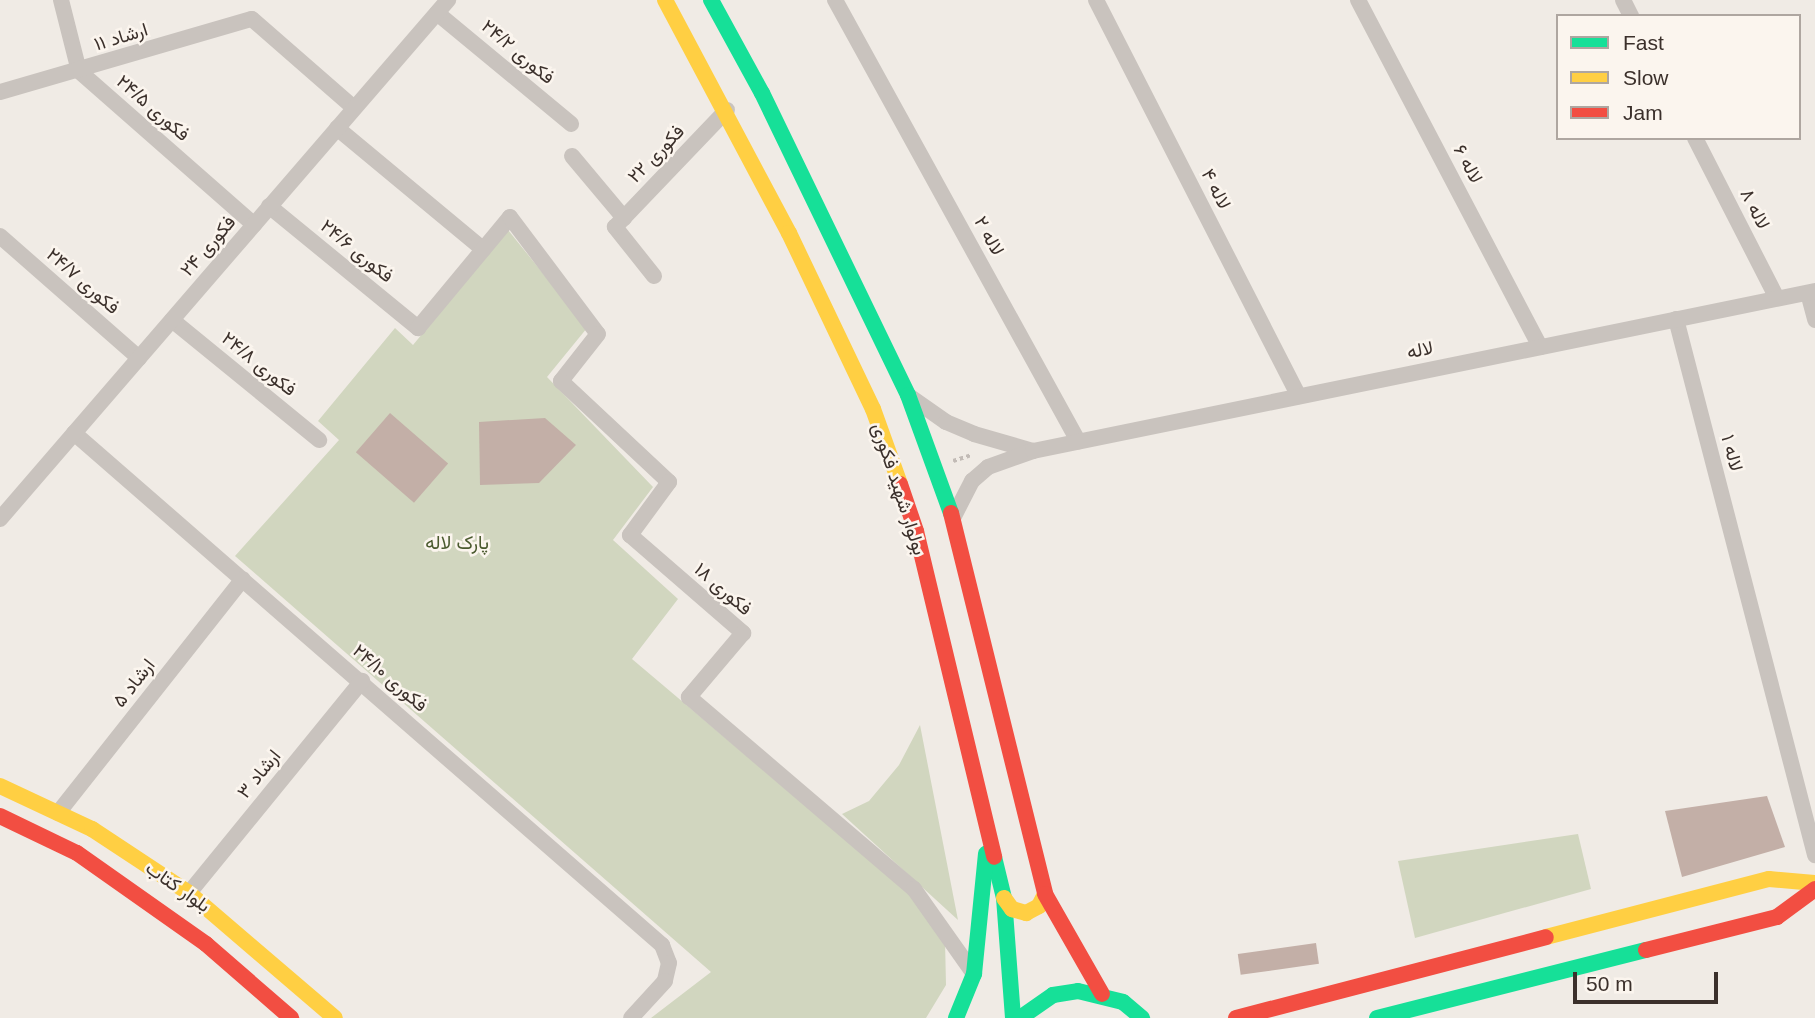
<!DOCTYPE html>
<html>
<head>
<meta charset="utf-8">
<style>
  body { margin:0 }
  #map { position:relative; width:1815px; height:1018px; overflow:hidden; background:#f0ebe5; font-family:Arial,Vazirmatn,sans-serif }
  div>[style] { position:absolute }
  .green>* { inset:0; background:#d1d6bf }
  .building>* { inset:0; background:#c3afa7; transform-origin:0 0 }
  .path>* { height:3.5px; margin-top:-1.75px; transform-origin:0; background:repeating-linear-gradient(90deg,#c2bbb6 0 3.5px,transparent 0 7px) }
  .street>* { height:16px; margin:-8px; padding:0 8px; transform-origin:8px; border-radius:8px; background:#c9c3be }
  .fast>* { height:16px; margin:-8px; padding:0 8px; transform-origin:8px; border-radius:8px; background:#16e098 }
  .slow>* { height:16px; margin:-8px; padding:0 8px; transform-origin:8px; border-radius:8px; background:#ffcf43 }
  .jam>* { height:16px; margin:-8px; padding:0 8px; transform-origin:8px; border-radius:8px; background:#f24e42 }
  span { translate:-50% -50%; white-space:nowrap; text-align:center; line-height:1.15; -webkit-text-stroke:5px #fbf5ee; paint-order:stroke }
  .street-label { font-size:19px; color:#3b302b }
  .park-label { font-size:19px; color:#4a5a2e }
  .legend { position:absolute; left:1556px; top:14px; width:245px; height:126px; box-sizing:border-box; background:#fbf5ee; border:2px solid #aea6a0; margin:0; padding:9px 12px; list-style:none; font-size:21px; color:#3b302b }
  .legend li { display:flex; align-items:center; gap:14px; height:35px }
  .legend b { width:35px; border:2px solid #aea6a0 }
  .scale { position:absolute; left:1573px; top:972px; width:145px; height:32px; box-sizing:border-box; border:4px solid #3b302b; border-top:0; padding-left:9px; font-size:21px; line-height:24px; white-space:nowrap; color:#3b302b; -webkit-text-stroke:5px #fbf5ee; paint-order:stroke }
</style>
</head>
<body>
<div id="map">
  <div class="green">
    <div style="clip-path:polygon(508px 230px,587px 328px,547px 377px,653px 487px,613px 540px,678px 599px,632px 659px,910px 894px,945px 940px,946px 985px,926px 1018px,651px 1018px,711px 972px,235px 556px,339px 440px,318px 421px,395px 328px,413px 345px)"></div>
    <div style="clip-path:polygon(920px 725px,958px 920px,842px 814px,869px 801px,899px 765px)"></div>
    <div style="clip-path:polygon(1578px 834px,1591px 889px,1415px 938px,1398px 861px)"></div>
  </div>
  <div class="building">
    <div style="left:390px;top:413px;width:77px;height:52px;rotate:41deg"></div>
    <div style="clip-path:polygon(545px 418px,576px 445px,539px 483px,480px 485px,479px 422px)"></div>
    <div style="clip-path:polygon(1767px 796px,1785px 847px,1682px 877px,1665px 811px)"></div>
    <div style="left:1316px;top:943px;width:21px;height:79px;rotate:82deg"></div>
  </div>
  <div class="path">
    <div style="left:953px;top:461px;width:19px;rotate:-18deg"></div>
  </div>
  <div class="street">
    <div style="left:61px;top:0;width:73px;rotate:75.8deg"></div>
    <div style="left:79px;top:71px;width:233px;rotate:41.3deg"></div>
    <div style="left:835px;top:0;width:504px;rotate:61.14deg"></div>
    <div style="left:1096px;top:0;width:445px;rotate:62.9deg"></div>
    <div style="left:1358px;top:0;width:392px;rotate:62.3deg"></div>
    <div style="left:1623px;top:0;width:18px;rotate:63deg"></div>
    <div style="left:437px;top:13px;width:174px;rotate:39.6deg"></div>
    <div style="left:0;top:92px;width:262px;rotate:-16.2deg"></div>
    <div style="left:252px;top:19px;width:135px;rotate:41.1deg"></div>
    <div style="left:337px;top:128px;width:190px;rotate:39.7deg"></div>
    <div style="left:1695px;top:138px;width:180px;rotate:62.9deg"></div>
    <div style="left:572px;top:156px;width:81px;rotate:50deg"></div>
    <div style="left:269px;top:206px;width:193px;rotate:39.3deg"></div>
    <div style="left:418px;top:328px;width:144px;rotate:-50.3deg"></div>
    <div style="left:510px;top:217px;width:146px;rotate:53.1deg"></div>
    <div style="left:598px;top:334px;width:60px;rotate:128.2deg"></div>
    <div style="left:561px;top:381px;width:148px;rotate:43.1deg"></div>
    <div style="left:669px;top:482px;width:66px;rotate:126.3deg"></div>
    <div style="left:630px;top:535px;width:150px;rotate:40.9deg"></div>
    <div style="left:743px;top:633px;width:84px;rotate:130.2deg"></div>
    <div style="left:689px;top:697px;width:296px;rotate:40.5deg"></div>
    <div style="left:914px;top:889px;width:104px;rotate:54.8deg"></div>
    <div style="left:0;top:236px;width:185px;rotate:41.3deg"></div>
    <div style="left:654px;top:276px;width:63px;rotate:-128.5deg"></div>
    <div style="left:615px;top:227px;width:162px;rotate:-46.3deg"></div>
    <div style="left:1808px;top:293px;width:28px;rotate:75deg"></div>
    <div style="left:1676px;top:319px;width:554px;rotate:75.46deg"></div>
    <div style="left:172px;top:320px;width:190px;rotate:39.2deg"></div>
    <div style="left:909px;top:396px;width:45px;rotate:35.1deg"></div>
    <div style="left:946px;top:422px;width:30px;rotate:23deg"></div>
    <div style="left:974px;top:434px;width:61px;rotate:16.1deg"></div>
    <div style="left:74px;top:433px;width:780px;rotate:41.05deg"></div>
    <div style="left:662px;top:945px;width:19px;rotate:69deg"></div>
    <div style="left:669px;top:963px;width:18px;rotate:103deg"></div>
    <div style="left:665px;top:981px;width:50px;rotate:132.6deg"></div>
    <div style="left:953px;top:518px;width:42px;rotate:-62.8deg"></div>
    <div style="left:972px;top:481px;width:21px;rotate:-41deg"></div>
    <div style="left:988px;top:467px;width:48px;rotate:-19.6deg"></div>
    <div style="left:1033px;top:451px;width:798px;rotate:-11.56deg"></div>
    <div style="left:0;top:519px;width:686px;rotate:-49.2deg"></div>
    <div style="left:58px;top:813px;width:298px;rotate:-51.7deg"></div>
    <div style="left:189px;top:893px;width:274px;rotate:-50.8deg"></div>
  </div>
  <div class="fast">
    <div style="left:711px;top:0;width:106px;rotate:61.3deg"></div>
    <div style="left:762px;top:93px;width:335px;rotate:64.2deg"></div>
    <div style="left:908px;top:395px;width:126px;rotate:70deg"></div>
    <div style="left:994px;top:857px;width:42px;rotate:76.3deg"></div>
    <div style="left:1004px;top:898px;width:120px;rotate:85.7deg"></div>
    <div style="left:956px;top:1018px;width:48px;rotate:-67.8deg"></div>
    <div style="left:974px;top:974px;width:121px;rotate:-84.3deg"></div>
    <div style="left:1020px;top:1018px;width:40px;rotate:-34.9deg"></div>
    <div style="left:1053px;top:995px;width:25px;rotate:-9deg"></div>
    <div style="left:1078px;top:991px;width:46px;rotate:13.7deg"></div>
    <div style="left:1123px;top:1002px;width:25px;rotate:40deg"></div>
    <div style="left:1377px;top:1018px;width:277px;rotate:-14.2deg"></div>
  </div>
  <div class="slow">
    <div style="left:665px;top:0;width:264px;rotate:62deg"></div>
    <div style="left:789px;top:233px;width:195px;rotate:64.5deg"></div>
    <div style="left:873px;top:409px;width:80px;rotate:70.2deg"></div>
    <div style="left:0;top:786px;width:102px;rotate:25.1deg"></div>
    <div style="left:92px;top:829px;width:116px;rotate:33.4deg"></div>
    <div style="left:189px;top:893px;width:192px;rotate:40.6deg"></div>
    <div style="left:1004px;top:898px;width:14px;rotate:54deg"></div>
    <div style="left:1012px;top:909px;width:15px;rotate:16deg"></div>
    <div style="left:1026px;top:913px;width:15px;rotate:-28deg"></div>
    <div style="left:1039px;top:906px;width:13px;rotate:-63deg"></div>
    <div style="left:1546px;top:937px;width:230px;rotate:-14.6deg"></div>
    <div style="left:1769px;top:879px;width:46px;rotate:5deg"></div>
  </div>
  <div class="jam">
    <div style="left:900px;top:484px;width:50px;rotate:71.2deg"></div>
    <div style="left:916px;top:531px;width:335px;rotate:76.5deg"></div>
    <div style="left:951px;top:513px;width:392px;rotate:76.1deg"></div>
    <div style="left:1045px;top:894px;width:115px;rotate:60.3deg"></div>
    <div style="left:0;top:816px;width:85px;rotate:25.7deg"></div>
    <div style="left:77px;top:853px;width:158px;rotate:35.2deg"></div>
    <div style="left:206px;top:944px;width:113px;rotate:41deg"></div>
    <div style="left:1646px;top:950px;width:135px;rotate:-14.1deg"></div>
    <div style="left:1777px;top:917px;width:47px;rotate:-36.4deg"></div>
    <div style="left:1236px;top:1018px;width:320px;rotate:-14.6deg"></div>
  </div>
  <div class="street-label">
    <span style="left:121px;top:37px;rotate:-17deg">ارشاد ۱۱</span>
    <span style="left:518px;top:52px;rotate:40deg">فکوری ۲۴/۲</span>
    <span style="left:153px;top:108px;rotate:41deg">فکوری ۲۴/۵</span>
    <span style="left:656px;top:154px;rotate:-46deg">فکوری ۲۲</span>
    <span style="left:1468px;top:164px;rotate:62deg">لاله ۶</span>
    <span style="left:1216px;top:189px;rotate:63deg">لاله ۴</span>
    <span style="left:1755px;top:209px;rotate:63deg">لاله ۸</span>
    <span style="left:989px;top:236px;rotate:61deg">لاله ۲</span>
    <span style="left:208px;top:246px;rotate:-49deg">فکوری ۲۴</span>
    <span style="left:357px;top:251px;rotate:39deg">فکوری ۲۴/۶</span>
    <span style="left:83px;top:281px;rotate:41deg">فکوری ۲۴/۷</span>
    <span style="left:1420px;top:350px;rotate:-11deg">لاله</span>
    <span style="left:259px;top:364px;rotate:39deg">فکوری ۲۴/۸</span>
    <span style="left:1732px;top:453px;rotate:75deg">لاله ۱</span>
    <span style="left:899px;top:489px;rotate:72deg">بولوار شهید فکوری</span>
    <span style="left:723px;top:589px;rotate:41deg">فکوری ١٨</span>
    <span style="left:390px;top:678px;rotate:41deg">فکوری ۲۴/۱۰</span>
    <span style="left:134px;top:683px;rotate:-52deg">ارشاد ۵</span>
    <span style="left:259px;top:774px;rotate:-51deg">ارشاد ۳</span>
    <span style="left:178px;top:887px;rotate:35deg">بلوار کتاب</span>
  </div>
  <div class="park-label">
    <span style="left:457px;top:543px">پارک لاله</span>
  </div>
  <ul class="legend">
  <li><b style="height:9px;background:#16e098"></b>Fast</li>
  <li><b style="height:9px;background:#ffcf43"></b>Slow</li>
  <li><b style="height:9px;background:#f24e42"></b>Jam</li>
  </ul>
  <div class="scale">50 m</div>
</div>
</body>
</html>
